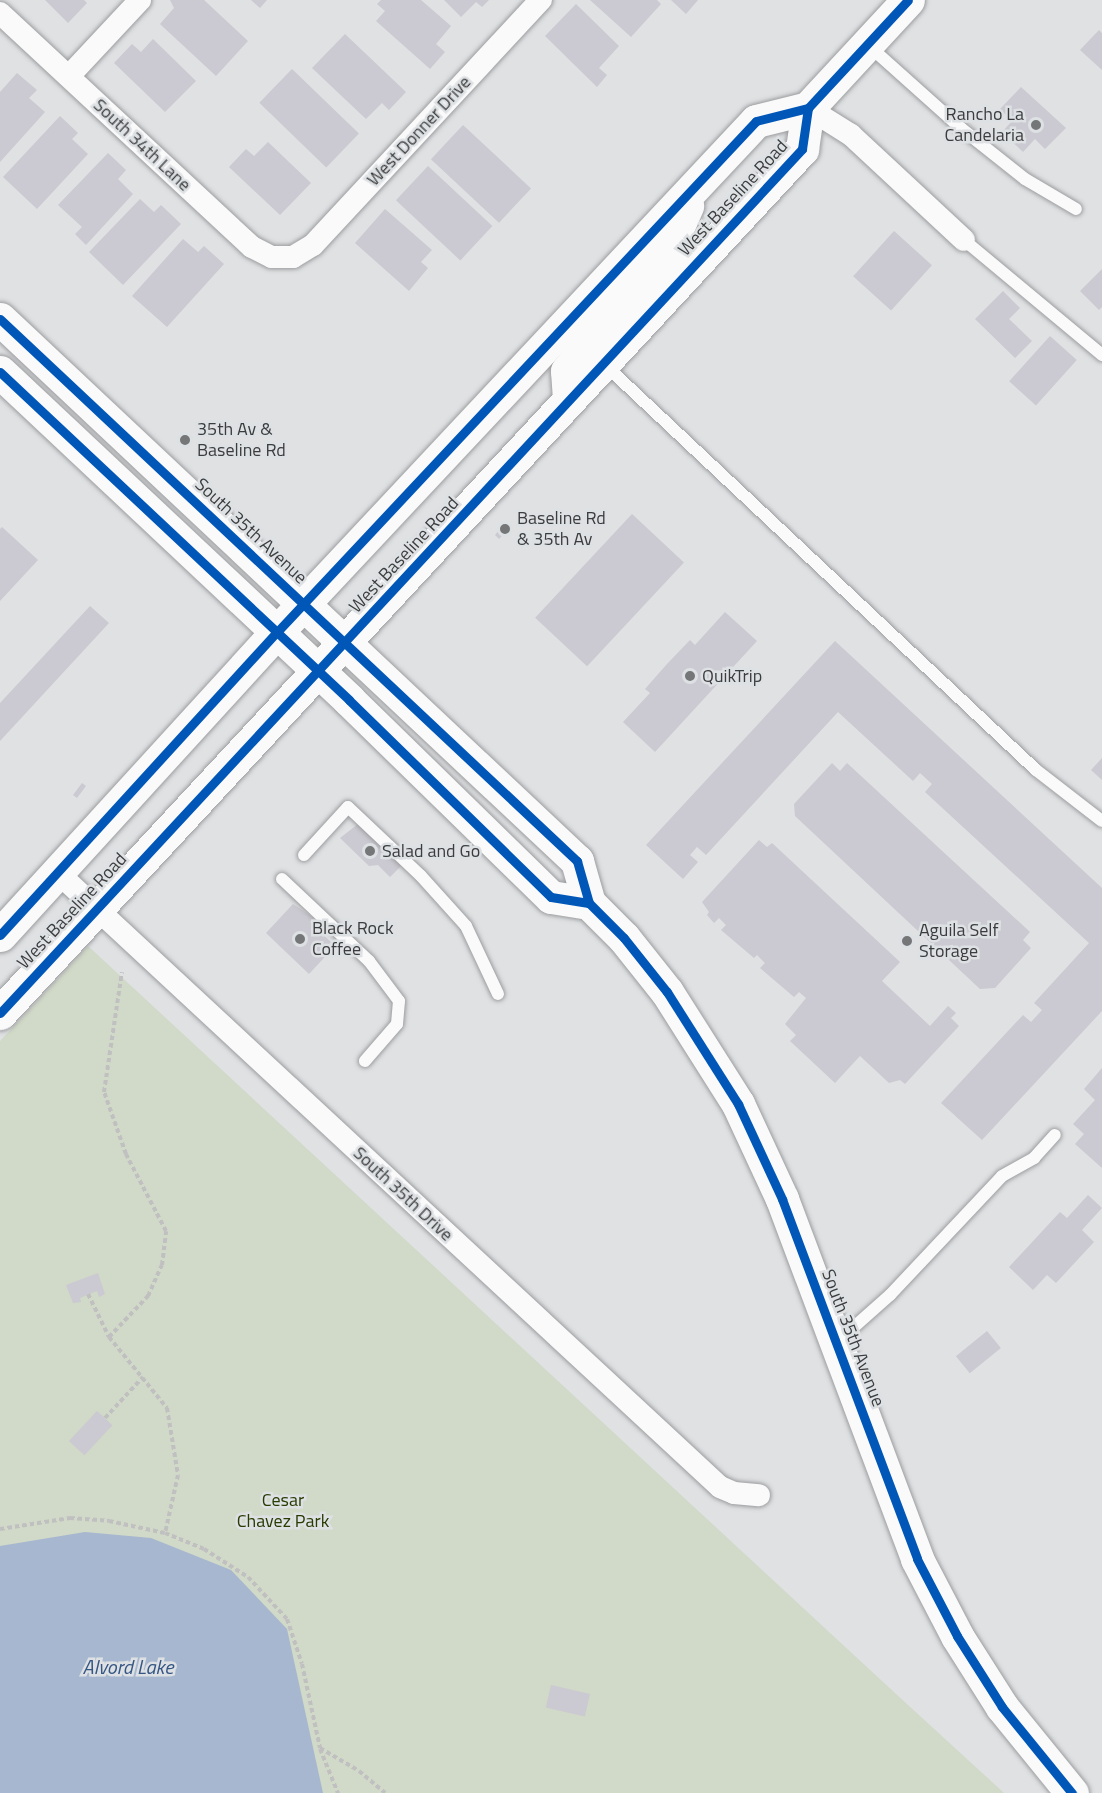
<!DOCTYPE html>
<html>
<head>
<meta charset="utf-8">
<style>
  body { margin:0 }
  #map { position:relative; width:1102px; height:1793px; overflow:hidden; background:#dfe1e3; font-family:"Titillium Web",sans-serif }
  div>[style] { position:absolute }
  .green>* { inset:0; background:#d1d9c8 }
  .water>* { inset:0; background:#a6b7cf }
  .building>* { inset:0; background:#cbc9d1; transform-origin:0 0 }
  .path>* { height:4px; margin-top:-2px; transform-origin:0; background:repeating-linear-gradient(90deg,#c0c0c1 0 4.5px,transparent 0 7.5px) }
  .roads { filter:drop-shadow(0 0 2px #9c9d9f) drop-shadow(0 0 2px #9c9d9f) }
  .service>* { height:12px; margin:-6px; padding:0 6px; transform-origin:6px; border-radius:6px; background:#fafafb }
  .minor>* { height:22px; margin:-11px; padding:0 11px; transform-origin:11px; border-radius:11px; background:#fafafb }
  .secondary>* { height:33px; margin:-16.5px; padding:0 16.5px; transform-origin:16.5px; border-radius:16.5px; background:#fafafb }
  .primary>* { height:33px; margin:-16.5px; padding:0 16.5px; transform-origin:16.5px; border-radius:16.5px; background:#fafafb }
  .cycleway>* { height:9px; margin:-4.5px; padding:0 4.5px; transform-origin:4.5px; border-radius:4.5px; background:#0057b8 }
  .dots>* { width:16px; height:16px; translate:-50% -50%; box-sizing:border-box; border:3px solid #dee1e4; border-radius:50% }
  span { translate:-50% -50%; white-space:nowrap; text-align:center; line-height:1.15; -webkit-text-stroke:5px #dee1e4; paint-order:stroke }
  .poi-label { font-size:18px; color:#3b3c3d }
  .right { translate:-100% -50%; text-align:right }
  .left { translate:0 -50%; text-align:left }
  .street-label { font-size:18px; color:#3b3c3d }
  .park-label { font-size:18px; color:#283b00 }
  .water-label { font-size:20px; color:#355684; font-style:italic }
</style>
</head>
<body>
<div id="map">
  <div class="green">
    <div style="clip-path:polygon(88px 946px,896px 1694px,1004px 1793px,0 1793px,0 1041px)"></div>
  </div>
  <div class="water">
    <div style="clip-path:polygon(85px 1532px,151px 1538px,231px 1570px,287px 1629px,323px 1793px,0 1793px,0 1546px)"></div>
  </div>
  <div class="building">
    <div style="clip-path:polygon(45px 0,84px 0,87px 3px,68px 23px)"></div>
    <div style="clip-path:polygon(170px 0,204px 0,248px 41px,216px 76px,160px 24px,174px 8px)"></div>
    <div style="clip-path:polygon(251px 0,267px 0,260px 8px)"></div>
    <div style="clip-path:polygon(381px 0,421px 0,451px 26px,436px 44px,445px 52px,430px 69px,376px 21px,385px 11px,377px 4px)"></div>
    <div style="clip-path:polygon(444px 0,489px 0,482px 7px,476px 2px,461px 17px)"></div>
    <div style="clip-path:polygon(590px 0,657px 0,661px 4px,631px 37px)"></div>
    <div style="clip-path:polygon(671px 0,698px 0,686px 14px)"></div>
    <div style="clip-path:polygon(576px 4px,619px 46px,599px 68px,607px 75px,597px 87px,545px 36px)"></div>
    <div style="clip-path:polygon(1099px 30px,1102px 33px,1102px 70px,1080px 50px)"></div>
    <div style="clip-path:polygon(345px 34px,406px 92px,389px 110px,382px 103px,366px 119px,312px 68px)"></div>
    <div style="clip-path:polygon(153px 39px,196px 81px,165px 112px,114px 63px,132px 44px,141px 52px)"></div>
    <div style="left:292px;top:69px;width:93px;height:47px;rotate:44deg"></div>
    <div style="clip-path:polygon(17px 73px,37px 90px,29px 98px,45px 112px,0 162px,0 92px)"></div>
    <div style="clip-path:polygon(1021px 87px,1066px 128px,1045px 149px,1035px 139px,1023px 152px,1002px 132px,1012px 121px,1000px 109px)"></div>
    <div style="clip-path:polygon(60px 116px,78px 133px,72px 139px,88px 154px,37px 209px,3px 177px)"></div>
    <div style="left:463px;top:125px;width:93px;height:47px;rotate:43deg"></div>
    <div style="clip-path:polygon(268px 142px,311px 183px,280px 215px,229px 167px,246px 149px,254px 156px)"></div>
    <div style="clip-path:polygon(108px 153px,126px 170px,118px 179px,133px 194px,86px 245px,75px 234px,82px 227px,58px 205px)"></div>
    <div style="left:428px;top:166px;width:88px;height:47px;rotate:43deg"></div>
    <div style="clip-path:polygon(140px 199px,154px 212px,161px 205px,181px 224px,123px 285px,89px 252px)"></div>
    <div style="clip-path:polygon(385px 209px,432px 250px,421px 262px,428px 268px,409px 291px,355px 243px)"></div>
    <div style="left:894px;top:231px;width:51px;height:61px;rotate:42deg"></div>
    <div style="clip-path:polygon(183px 239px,198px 252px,204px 246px,224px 264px,167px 327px,132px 296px)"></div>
    <div style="clip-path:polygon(1102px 269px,1102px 307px,1099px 310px,1080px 291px)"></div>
    <div style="clip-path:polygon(1003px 291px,1020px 308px,1009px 319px,1032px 341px,1015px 358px,975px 319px)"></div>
    <div style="left:1050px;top:336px;width:36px;height:61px;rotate:42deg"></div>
    <div style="left:183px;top:434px;width:13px;height:6px;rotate:45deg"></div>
    <div style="left:632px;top:514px;width:71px;height:142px;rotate:43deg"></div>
    <div style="clip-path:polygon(504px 524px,509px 528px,499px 539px,495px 535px)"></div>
    <div style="clip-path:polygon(2px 527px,38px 560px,0 601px,0 529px)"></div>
    <div style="clip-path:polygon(90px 606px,109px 623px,0 741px,0 703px)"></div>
    <div style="clip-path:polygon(725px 612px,757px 641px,655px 752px,623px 722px,650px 693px,645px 689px,667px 664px,690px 640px,695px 645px)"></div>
    <div style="clip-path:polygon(835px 641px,1102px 888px,1102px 1011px,982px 1140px,941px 1103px,1023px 1015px,1031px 1022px,1042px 1010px,1034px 1003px,1089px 943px,925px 792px,932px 784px,920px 773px,913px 781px,838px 712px,706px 855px,697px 847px,690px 855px,698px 862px,683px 879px,646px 845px)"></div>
    <div style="clip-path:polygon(1102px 758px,1102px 780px,1091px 770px)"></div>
    <div style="clip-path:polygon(832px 763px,840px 771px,847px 763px,1030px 932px,1023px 940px,1031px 948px,995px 988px,980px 989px,795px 816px,794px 804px)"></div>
    <div style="left:82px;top:783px;width:5px;height:15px;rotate:37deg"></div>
    <div style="clip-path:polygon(358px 824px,402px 865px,390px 877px,378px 865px,369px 866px,340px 838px)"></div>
    <div style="clip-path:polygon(759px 840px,767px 847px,772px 843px,900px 962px,882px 981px,930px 1026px,948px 1006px,956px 1013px,951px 1018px,959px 1026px,905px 1084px,900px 1080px,889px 1083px,860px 1056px,835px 1083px,790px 1041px,796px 1035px,785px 1024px,806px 998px,799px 992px,794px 997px,760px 968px,765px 963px,757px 955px,754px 958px,721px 930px,726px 925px,719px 918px,714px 923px,707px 915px,709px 912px,702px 902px)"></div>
    <div style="clip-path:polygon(293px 904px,314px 918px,310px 922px,335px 946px,309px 974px,266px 933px)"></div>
    <div style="clip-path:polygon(1102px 1068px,1102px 1168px,1075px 1144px,1084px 1134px,1073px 1124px,1095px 1100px,1084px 1089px)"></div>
    <div style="clip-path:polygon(1088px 1195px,1102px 1208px,1082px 1230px,1094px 1242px,1056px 1283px,1047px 1275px,1033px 1290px,1009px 1267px,1060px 1212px,1067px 1218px)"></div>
    <div style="clip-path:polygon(98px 1273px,105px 1294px,99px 1297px,97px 1291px,80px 1298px,81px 1302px,73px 1303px,66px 1285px)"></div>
    <div style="left:987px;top:1331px;width:22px;height:40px;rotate:51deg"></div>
    <div style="left:97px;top:1411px;width:21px;height:41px;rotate:43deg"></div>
    <div style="left:551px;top:1685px;width:40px;height:23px;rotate:13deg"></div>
  </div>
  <div class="path">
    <div style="left:88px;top:1294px;width:48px;rotate:64deg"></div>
    <div style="left:109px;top:1337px;width:92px;rotate:50.8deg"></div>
    <div style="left:167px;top:1408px;width:68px;rotate:80.7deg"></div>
    <div style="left:178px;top:1475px;width:59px;rotate:102.6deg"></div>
    <div style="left:109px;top:1337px;width:57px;rotate:-46.4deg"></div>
    <div style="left:148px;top:1296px;width:34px;rotate:-66deg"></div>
    <div style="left:162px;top:1265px;width:34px;rotate:-83deg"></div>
    <div style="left:166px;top:1231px;width:87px;rotate:-117.5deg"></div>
    <div style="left:126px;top:1154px;width:66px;rotate:-109.5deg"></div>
    <div style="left:104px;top:1092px;width:121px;rotate:-81.5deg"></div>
    <div style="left:105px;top:1418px;width:56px;rotate:-47.2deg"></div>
    <div style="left:0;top:1529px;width:71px;rotate:-8.9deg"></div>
    <div style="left:70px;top:1518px;width:39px;rotate:4deg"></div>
    <div style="left:109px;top:1521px;width:57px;rotate:12.1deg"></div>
    <div style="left:165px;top:1533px;width:42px;rotate:22.3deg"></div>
    <div style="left:204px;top:1549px;width:52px;rotate:32.5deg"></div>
    <div style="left:248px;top:1577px;width:57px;rotate:47.1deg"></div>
    <div style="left:287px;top:1619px;width:47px;rotate:71.6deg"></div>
    <div style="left:302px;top:1664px;width:86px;rotate:77.9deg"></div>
    <div style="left:320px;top:1748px;width:45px;rotate:30.5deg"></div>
    <div style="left:359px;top:1771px;width:34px;rotate:40deg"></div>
    <div style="left:320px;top:1749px;width:48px;rotate:67.8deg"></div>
  </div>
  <div class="roads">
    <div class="service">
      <div style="left:868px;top:45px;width:126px;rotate:41.8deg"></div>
      <div style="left:962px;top:129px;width:80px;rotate:38.4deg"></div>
      <div style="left:1025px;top:179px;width:59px;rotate:30.5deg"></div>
      <div style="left:964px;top:240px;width:180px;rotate:39.8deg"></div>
      <div style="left:604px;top:364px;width:593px;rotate:43.22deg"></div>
      <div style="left:1036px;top:770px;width:83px;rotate:37.7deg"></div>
      <div style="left:304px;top:855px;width:65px;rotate:-47.5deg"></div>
      <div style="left:348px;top:807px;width:100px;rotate:43.4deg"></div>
      <div style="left:421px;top:876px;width:67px;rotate:48deg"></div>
      <div style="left:466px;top:926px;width:75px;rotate:64.8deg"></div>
      <div style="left:282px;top:879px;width:120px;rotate:43.3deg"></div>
      <div style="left:369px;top:961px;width:50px;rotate:53.1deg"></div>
      <div style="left:399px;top:1001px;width:23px;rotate:95deg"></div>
      <div style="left:397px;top:1024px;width:49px;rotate:130.9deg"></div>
      <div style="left:837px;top:1342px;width:71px;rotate:-41.6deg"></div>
      <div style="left:890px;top:1295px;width:163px;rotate:-46.7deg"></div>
      <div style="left:1002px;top:1176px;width:37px;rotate:-29deg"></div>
      <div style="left:1034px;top:1158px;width:31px;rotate:-48deg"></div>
    </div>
    <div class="minor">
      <div style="left:0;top:13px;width:344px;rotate:42.9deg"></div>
      <div style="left:252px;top:247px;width:22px;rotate:27deg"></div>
      <div style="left:272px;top:257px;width:21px"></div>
      <div style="left:293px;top:257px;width:23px;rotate:-31deg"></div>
      <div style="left:313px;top:245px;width:335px;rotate:-47.1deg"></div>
      <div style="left:69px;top:76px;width:104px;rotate:-46.9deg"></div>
      <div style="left:808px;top:108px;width:51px;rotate:32.1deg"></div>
      <div style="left:851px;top:135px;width:154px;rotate:42.9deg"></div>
      <div style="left:57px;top:872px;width:904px;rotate:42.85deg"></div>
      <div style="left:720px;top:1487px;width:15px;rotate:23deg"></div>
      <div style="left:734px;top:1493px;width:25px;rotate:5deg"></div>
    </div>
    <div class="secondary">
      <div style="left:0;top:319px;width:792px;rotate:43.21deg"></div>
      <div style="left:577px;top:861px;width:44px;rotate:74.1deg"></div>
      <div style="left:589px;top:903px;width:49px;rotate:45deg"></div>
      <div style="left:624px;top:938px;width:69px;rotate:51.5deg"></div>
      <div style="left:667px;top:992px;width:133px;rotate:57.6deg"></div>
      <div style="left:738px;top:1104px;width:105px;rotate:65.1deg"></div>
      <div style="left:782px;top:1199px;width:384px;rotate:69.4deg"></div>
      <div style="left:917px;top:1559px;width:87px;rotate:62.5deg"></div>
      <div style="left:957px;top:1636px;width:84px;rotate:57.6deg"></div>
      <div style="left:1002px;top:1707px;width:111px;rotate:50.9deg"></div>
      <div style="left:0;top:372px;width:479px;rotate:43.2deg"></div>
      <div style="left:349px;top:700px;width:282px;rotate:44.3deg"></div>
      <div style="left:551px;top:897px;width:38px;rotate:9deg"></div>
    </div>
    <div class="primary">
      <div style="left:569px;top:399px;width:28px;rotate:-94deg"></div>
      <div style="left:567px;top:371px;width:163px;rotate:-50.7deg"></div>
      <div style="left:670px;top:245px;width:43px;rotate:-66.4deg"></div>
      <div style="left:0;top:935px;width:411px;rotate:-47.6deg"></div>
      <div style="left:277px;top:632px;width:700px;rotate:-46.85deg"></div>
      <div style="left:756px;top:121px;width:54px;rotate:-14deg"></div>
      <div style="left:808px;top:108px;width:147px;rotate:-47.2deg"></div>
      <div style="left:0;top:1013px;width:1179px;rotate:-47.13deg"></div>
      <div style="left:802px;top:149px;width:41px;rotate:-81.7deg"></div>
    </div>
  </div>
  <div class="cycleway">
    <div style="left:0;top:319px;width:792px;rotate:43.21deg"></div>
    <div style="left:577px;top:861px;width:44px;rotate:74.1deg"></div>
    <div style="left:589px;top:903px;width:49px;rotate:45deg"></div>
    <div style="left:624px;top:938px;width:69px;rotate:51.5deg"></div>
    <div style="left:667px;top:992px;width:133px;rotate:57.6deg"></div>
    <div style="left:738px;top:1104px;width:105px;rotate:65.1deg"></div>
    <div style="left:782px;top:1199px;width:384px;rotate:69.4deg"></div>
    <div style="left:917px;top:1559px;width:87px;rotate:62.5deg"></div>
    <div style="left:957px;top:1636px;width:84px;rotate:57.6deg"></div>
    <div style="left:1002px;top:1707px;width:111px;rotate:50.9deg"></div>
    <div style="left:0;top:372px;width:479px;rotate:43.2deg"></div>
    <div style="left:349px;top:700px;width:282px;rotate:44.3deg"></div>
    <div style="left:551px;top:897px;width:38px;rotate:9deg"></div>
    <div style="left:0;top:935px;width:411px;rotate:-47.6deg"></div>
    <div style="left:277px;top:632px;width:700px;rotate:-46.85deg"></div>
    <div style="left:756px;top:121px;width:54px;rotate:-14deg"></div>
    <div style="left:808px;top:108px;width:147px;rotate:-47.2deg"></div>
    <div style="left:0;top:1013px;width:1179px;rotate:-47.13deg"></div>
    <div style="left:802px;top:149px;width:41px;rotate:-81.7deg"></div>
  </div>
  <div class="dots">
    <div style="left:1036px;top:125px;background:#747677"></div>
    <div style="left:185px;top:440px;background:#747677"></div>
    <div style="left:505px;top:529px;background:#747677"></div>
    <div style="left:690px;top:676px;background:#747677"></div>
    <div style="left:370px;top:851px;background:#747677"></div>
    <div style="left:300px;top:939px;background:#747677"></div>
    <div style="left:907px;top:941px;background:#747677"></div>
  </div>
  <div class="poi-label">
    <span class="right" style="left:1024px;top:125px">Rancho La<br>Candelaria</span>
    <span class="left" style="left:197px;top:440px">35th Av &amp;<br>Baseline Rd</span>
    <span class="left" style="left:517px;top:529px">Baseline Rd<br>&amp; 35th Av</span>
    <span class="left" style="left:702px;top:676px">QuikTrip</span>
    <span class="left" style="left:382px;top:851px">Salad and Go</span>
    <span class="left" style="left:312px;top:939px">Black Rock<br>Coffee</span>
    <span class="left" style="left:919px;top:941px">Aguila Self<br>Storage</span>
  </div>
  <div class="street-label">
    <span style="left:419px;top:131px;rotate:-47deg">West Donner Drive</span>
    <span style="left:142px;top:145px;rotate:43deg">South 34th Lane</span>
    <span style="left:733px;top:198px;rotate:-47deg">West Baseline Road</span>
    <span style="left:251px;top:531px;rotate:43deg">South 35th Avenue</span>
    <span style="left:404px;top:555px;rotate:-47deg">West Baseline Road</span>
    <span style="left:72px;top:911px;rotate:-47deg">West Baseline Road</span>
    <span style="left:403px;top:1194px;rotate:43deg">South 35th Drive</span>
    <span style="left:853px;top:1338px;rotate:69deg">South 35th Avenue</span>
  </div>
  <div class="park-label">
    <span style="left:283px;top:1511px">Cesar<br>Chavez Park</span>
  </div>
  <div class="water-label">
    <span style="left:128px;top:1666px">Alvord Lake</span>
  </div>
</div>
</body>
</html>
